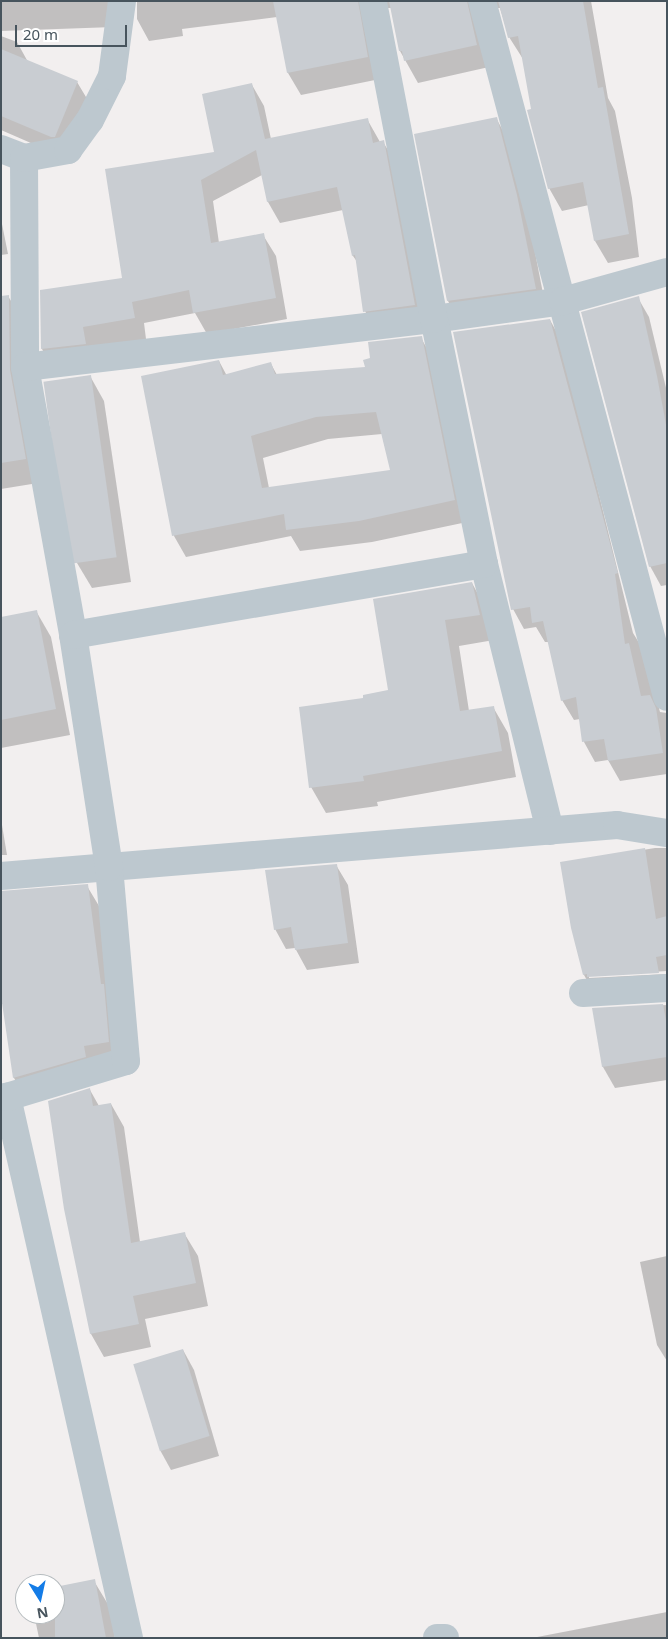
<!DOCTYPE html>
<html>
<head>
<meta charset="utf-8">
<style>
  body { margin:0 }
  #map { position:relative; width:668px; height:1639px; overflow:hidden; background:#f2efef; font-family:"Noto Sans",sans-serif }
  div>[style] { position:absolute }
  .shadow>* { inset:0; background:#0003 }
  .building>* { inset:0; background:#c9cdd2; transform-origin:0 0 }
  .minor>* { height:28px; margin:-14px; padding:0 14px; transform-origin:14px; border-radius:14px; background:#bdc8cf }
  span { translate:-50% -50%; white-space:nowrap; text-align:center; line-height:1.15; -webkit-text-stroke:4px #fff; paint-order:stroke }
  .frame { position:absolute; inset:0; border:2px solid #47545d; pointer-events:none }
  .north { position:absolute; left:15px; top:1574px; width:50px; height:50px; box-sizing:border-box; background:#fff; border:1px solid #b5bbbe; border-radius:50%; rotate:170deg; font-size:14px; font-weight:700; line-height:20px; text-align:center; color:#47545d }
  .north::after { content:''; display:block; margin:auto; width:18px; height:22px; background:#147ce7; clip-path:polygon(50% 0,100% 100%,50% 72%,0 100%) }
  .scale { position:absolute; left:15px; top:25px; width:112px; height:22px; box-sizing:border-box; border:2px solid #47545d; border-top:0; padding-left:6px; font-size:15px; line-height:18px; white-space:nowrap; color:#47545d; -webkit-text-stroke:4px #fff; paint-order:stroke }
</style>
</head>
<body>
<div id="map">
  <div class="shadow">
    <div style="clip-path:polygon(1px 1px,113px 1px,114px 27px,1px 31px)"></div>
    <div style="clip-path:polygon(137px 1px,591px 1px,608px 98px,615px 111px,632px 198px,639px 257px,608px 263px,595px 241px,589px 205px,562px 211px,549px 188px,523px 59px,509px 37px,500px 8px,492px 8px,489px 67px,418px 83px,400px 51px,392px 8px,384px 8px,380px 79px,301px 95px,288px 73px,277px 17px,182px 29px,183px 36px,149px 41px,137px 19px)"></div>
    <div style="clip-path:polygon(1px 36px,17px 42px,28px 62px,77px 82px,89px 102px,63px 157px,1px 130px)"></div>
    <div style="clip-path:polygon(252px 85px,264px 106px,271px 139px,367px 119px,380px 142px,383px 142px,396px 163px,427px 327px,377px 333px,365px 311px,358px 263px,353px 256px,343px 210px,280px 223px,268px 202px,262px 175px,213px 201px,219px 243px,263px 235px,276px 256px,287px 319px,207px 334px,195px 313px,144px 323px,146px 339px,54px 371px,42px 349px,42px 291px,123px 279px,216px 153px)"></div>
    <div style="clip-path:polygon(496px 118px,507px 138px,528px 216px,546px 309px,459px 321px,448px 301px,416px 135px)"></div>
    <div style="clip-path:polygon(1px 219px,8px 254px,1px 255px)"></div>
    <div style="clip-path:polygon(1px 296px,8px 296px,22px 319px,38px 483px,1px 489px)"></div>
    <div style="clip-path:polygon(638px 298px,649px 317px,667px 392px,667px 585px,661px 586px,650px 566px)"></div>
    <div style="clip-path:polygon(550px 320px,561px 340px,633px 633px,644px 651px,660px 712px,667px 713px,667px 774px,620px 781px,608px 760px,595px 762px,584px 742px,580px 719px,574px 720px,562px 700px,549px 642px,545px 642px,536px 627px,524px 629px,513px 609px)"></div>
    <div style="clip-path:polygon(evenodd,421px 338px,433px 359px,467px 522px,372px 542px,300px 551px,291px 536px,186px 557px,174px 536px,142px 377px,219px 361px,227px 376px,271px 364px,277px 375px,366px 369px,421px 338px,382px 434px,391px 471px,269px 488px,263px 458px,328px 439px,382px 434px)"></div>
    <div style="clip-path:polygon(90px 376px,104px 401px,131px 582px,92px 588px,77px 563px)"></div>
    <div style="clip-path:polygon(472px 583px,486px 609px,494px 640px,459px 646px,469px 711px,493px 707px,508px 733px,516px 777px,377px 802px,378px 806px,326px 813px,311px 787px,365px 699px,390px 691px)"></div>
    <div style="clip-path:polygon(36px 611px,51px 637px,70px 735px,1px 748px,1px 618px)"></div>
    <div style="clip-path:polygon(1px 819px,7px 855px,1px 855px)"></div>
    <div style="clip-path:polygon(655px 848px,667px 848px,667px 971px,589px 976px,589px 978px,667px 974px,667px 994px,596px 996px,584px 975px,562px 863px)"></div>
    <div style="clip-path:polygon(336px 865px,348px 885px,359px 963px,307px 970px,295px 948px,286px 949px,275px 929px)"></div>
    <div style="clip-path:polygon(87px 886px,102px 911px,122px 1067px,29px 1103px,14px 1078px,4px 1004px,1px 1004px,1px 893px)"></div>
    <div style="clip-path:polygon(667px 1005px,667px 1080px,615px 1088px,603px 1067px,594px 1009px)"></div>
    <div style="clip-path:polygon(90px 1090px,99px 1106px,111px 1104px,124px 1127px,140px 1242px,184px 1233px,198px 1256px,208px 1306px,145px 1319px,151px 1347px,104px 1357px,91px 1334px)"></div>
    <div style="clip-path:polygon(667px 1256px,667px 1361px,657px 1345px,640px 1262px)"></div>
    <div style="clip-path:polygon(183px 1350px,194px 1370px,219px 1456px,171px 1470px,160px 1450px)"></div>
    <div style="clip-path:polygon(94px 1581px,109px 1606px,115px 1638px,39px 1638px,34px 1614px,55px 1614px,55px 1589px)"></div>
    <div style="clip-path:polygon(667px 1612px,667px 1638px,532px 1638px)"></div>
  </div>
  <div class="building">
    <div style="clip-path:polygon(273px 1px,358px 1px,368px 57px,287px 73px)"></div>
    <div style="clip-path:polygon(389px 1px,467px 1px,477px 45px,404px 61px,402px 51px,399px 51px)"></div>
    <div style="clip-path:polygon(498px 1px,583px 1px,598px 88px,603px 87px,629px 234px,594px 241px,583px 182px,548px 189px,527px 110px,531px 109px,518px 36px,508px 38px)"></div>
    <div style="clip-path:polygon(1px 49px,78px 81px,55px 137px,51px 137px,1px 116px)"></div>
    <div style="clip-path:polygon(252px 83px,265px 139px,368px 118px,373px 143px,384px 140px,415px 305px,363px 312px,355px 255px,352px 256px,337px 187px,267px 202px,256px 150px,201px 180px,211px 243px,264px 233px,276px 298px,193px 313px,189px 290px,132px 302px,135px 318px,83px 327px,86px 344px,41px 349px,40px 290px,122px 278px,105px 169px,214px 152px,202px 94px)"></div>
    <div style="clip-path:polygon(497px 117px,517px 195px,536px 289px,447px 301px,414px 134px)"></div>
    <div style="clip-path:polygon(9px 295px,10px 370px,26px 459px,1px 463px,1px 296px)"></div>
    <div style="clip-path:polygon(639px 296px,657px 376px,667px 430px,667px 563px,649px 567px,581px 312px)"></div>
    <div style="clip-path:polygon(550px 319px,618px 573px,615px 574px,625px 644px,629px 643px,641px 696px,650px 695px,656px 708px,663px 753px,608px 761px,604px 739px,582px 742px,576px 697px,561px 701px,543px 621px,532px 623px,530px 607px,511px 610px,453px 332px)"></div>
    <div style="clip-path:polygon(evenodd,422px 336px,455px 500px,359px 521px,286px 530px,284px 514px,172px 536px,141px 376px,219px 360px,223px 375px,271px 362px,275px 374px,365px 367px,363px 360px,370px 358px,368px 342px,422px 336px,376px 412px,390px 470px,262px 488px,251px 436px,316px 417px,376px 412px)"></div>
    <div style="left:91px;top:375px;width:184px;height:48px;rotate:82deg"></div>
    <div style="clip-path:polygon(472px 582px,480px 615px,445px 620px,460px 711px,494px 706px,502px 751px,363px 776px,364px 781px,309px 788px,299px 707px,363px 698px,363px 695px,388px 690px,373px 599px)"></div>
    <div style="clip-path:polygon(37px 610px,56px 709px,1px 720px,1px 617px)"></div>
    <div style="clip-path:polygon(645px 848px,656px 919px,667px 916px,667px 955px,656px 957px,659px 973px,587px 977px,587px 974px,583px 975px,571px 928px,560px 862px)"></div>
    <div style="clip-path:polygon(337px 864px,348px 943px,295px 950px,291px 927px,274px 930px,265px 870px)"></div>
    <div style="clip-path:polygon(88px 884px,101px 984px,104px 984px,109px 1042px,84px 1046px,86px 1057px,13px 1078px,1px 996px,1px 891px)"></div>
    <div style="clip-path:polygon(663px 1004px,667px 1026px,667px 1057px,602px 1067px,592px 1008px)"></div>
    <div style="clip-path:polygon(90px 1088px,93px 1106px,111px 1103px,131px 1243px,185px 1232px,196px 1283px,133px 1296px,139px 1324px,90px 1334px,64px 1209px,48px 1101px)"></div>
    <div style="left:183px;top:1349px;width:91px;height:52px;rotate:73deg"></div>
    <div style="clip-path:polygon(95px 1579px,106px 1638px,55px 1638px,55px 1587px)"></div>
  </div>
  <div class="minor">
    <div style="left:482px;top:1px;width:720px;rotate:75.11deg"></div>
    <div style="left:1px;top:149px;width:25px;rotate:21deg"></div>
    <div style="left:24px;top:158px;width:209px;rotate:89.7deg"></div>
    <div style="left:25px;top:367px;width:272px;rotate:79.8deg"></div>
    <div style="left:24px;top:158px;width:45px;rotate:-10.3deg"></div>
    <div style="left:68px;top:150px;width:37px;rotate:-54deg"></div>
    <div style="left:90px;top:120px;width:49px;rotate:-63.4deg"></div>
    <div style="left:112px;top:76px;width:76px;rotate:-82.4deg"></div>
    <div style="left:25px;top:367px;width:412px;rotate:-6.7deg"></div>
    <div style="left:434px;top:319px;width:130px;rotate:-7.9deg"></div>
    <div style="left:563px;top:301px;width:108px;rotate:-15.6deg"></div>
    <div style="left:484px;top:564px;width:275px;rotate:76.1deg"></div>
    <div style="left:1px;top:876px;width:618px;rotate:-4.73deg"></div>
    <div style="left:617px;top:825px;width:51px;rotate:9.1deg"></div>
    <div style="left:583px;top:993px;width:84px;rotate:-3.4deg"></div>
    <div style="left:129px;top:1638px;width:555px;rotate:-102.71deg"></div>
    <div style="left:7px;top:1097px;width:124px;rotate:-16.8deg"></div>
    <div style="left:126px;top:1061px;width:195px;rotate:-95deg"></div>
    <div style="left:109px;top:867px;width:235px;rotate:-98.8deg"></div>
    <div style="left:73px;top:635px;width:417px;rotate:-9.8deg"></div>
    <div style="left:484px;top:564px;width:250px;rotate:-101.5deg"></div>
    <div style="left:434px;top:319px;width:324px;rotate:-100.9deg"></div>
    <div style="left:437px;top:1638px;width:8px"></div>
  </div>
  <div class="frame"></div>
  <div class="north">N</div>
  <div class="scale">20 m</div>
</div>
</body>
</html>
